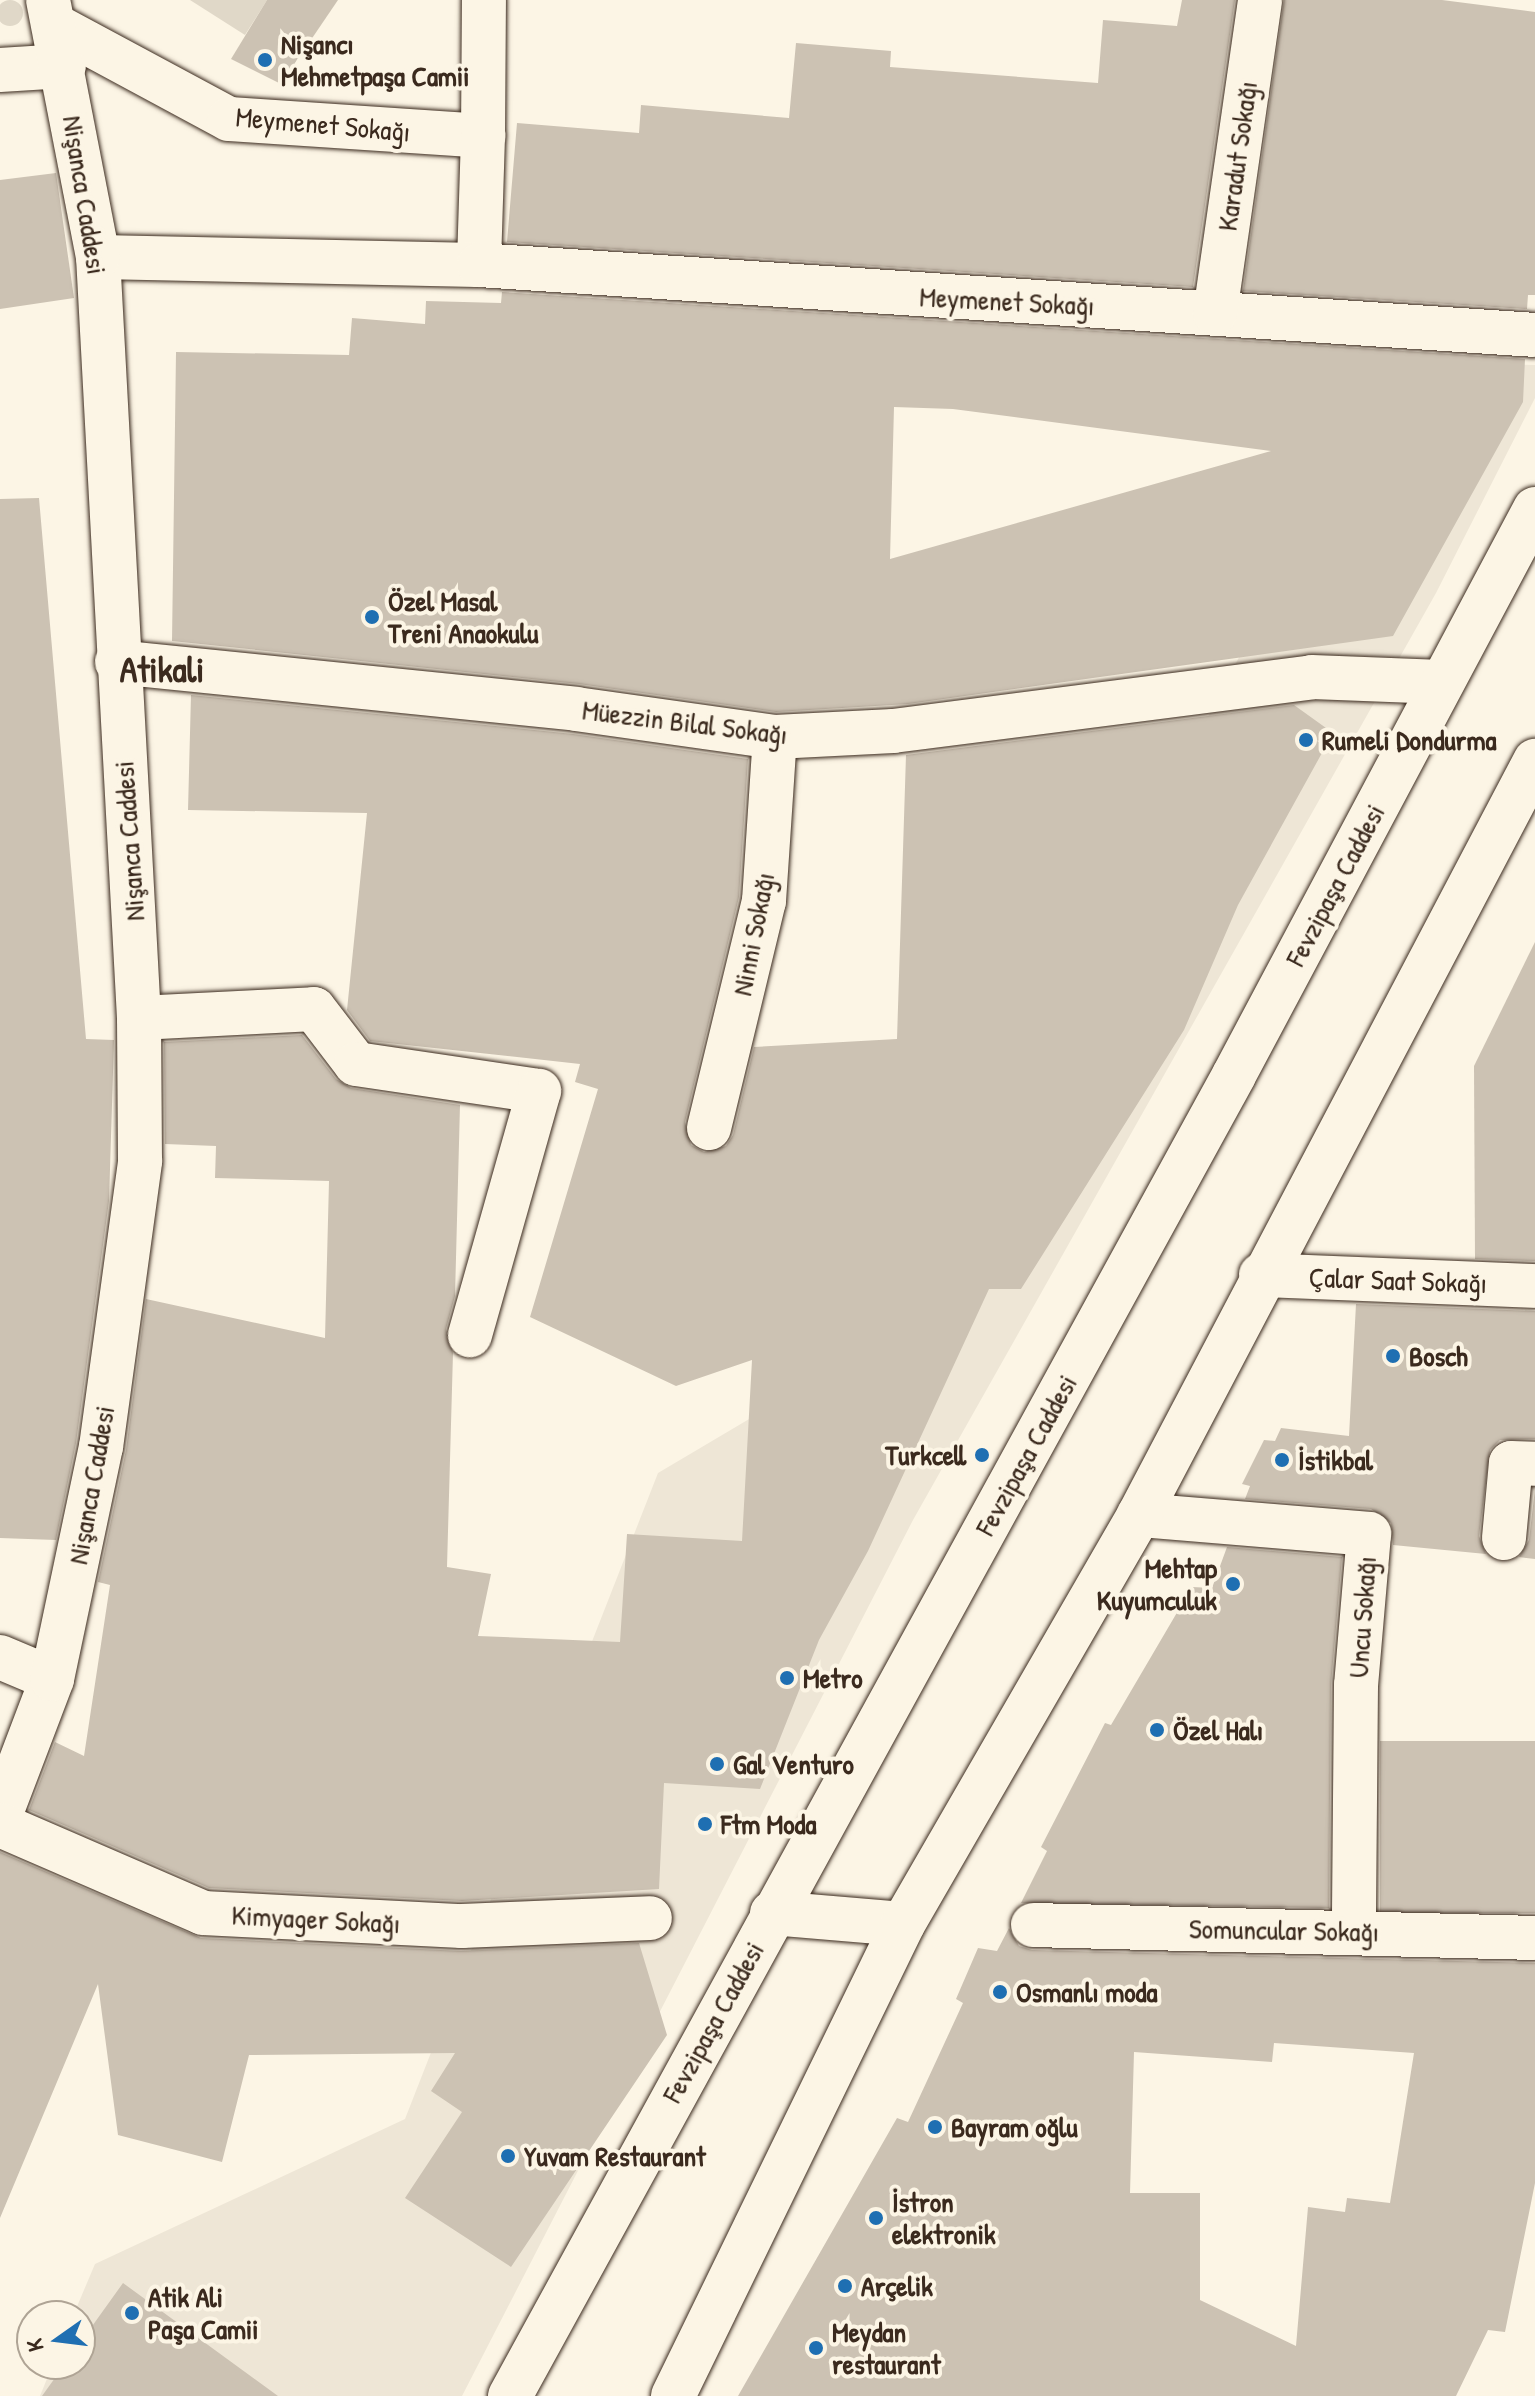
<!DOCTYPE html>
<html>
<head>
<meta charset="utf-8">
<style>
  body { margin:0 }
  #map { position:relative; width:1535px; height:2396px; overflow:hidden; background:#fcf5e5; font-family:"Patrick Hand",sans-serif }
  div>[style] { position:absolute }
  .built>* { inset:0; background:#eee6d6 }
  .green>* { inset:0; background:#e0d8c8 }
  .round { border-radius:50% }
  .building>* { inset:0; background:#ccc2b3; transform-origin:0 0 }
  .roads { filter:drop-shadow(0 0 2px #3b2a1e) drop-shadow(0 0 2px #3b2a1e) }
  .minor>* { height:44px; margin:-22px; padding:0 22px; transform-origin:22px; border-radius:22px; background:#fcf5e5 }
  .major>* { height:44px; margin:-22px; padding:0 22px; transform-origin:22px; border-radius:22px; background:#fcf5e5 }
  .dots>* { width:22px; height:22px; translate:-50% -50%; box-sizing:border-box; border:4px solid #fcf5e5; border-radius:50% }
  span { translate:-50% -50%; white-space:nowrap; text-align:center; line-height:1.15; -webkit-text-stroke:8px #fcf5e5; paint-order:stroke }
  .poi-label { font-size:28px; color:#3b2a1e; font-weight:700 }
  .left { translate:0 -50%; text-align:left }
  .right { translate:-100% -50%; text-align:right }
  .street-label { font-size:28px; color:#3b2a1e }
  .district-label { font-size:36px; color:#3b2a1e; font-weight:700 }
  .north { position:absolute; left:16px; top:2300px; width:80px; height:80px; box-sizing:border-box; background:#fcf5e5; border:2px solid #afa495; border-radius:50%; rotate:256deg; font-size:22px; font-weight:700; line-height:32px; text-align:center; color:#3b2a1e }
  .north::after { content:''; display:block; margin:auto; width:28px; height:36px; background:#1f6fb2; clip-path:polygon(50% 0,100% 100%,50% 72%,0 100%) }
</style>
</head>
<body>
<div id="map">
  <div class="built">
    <div style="clip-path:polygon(1393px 362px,1535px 365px,1535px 398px,1436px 593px,913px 1520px,462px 2396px,40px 2396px,53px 2364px,80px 2364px,80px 2316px,73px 2316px,95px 2264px,405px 2119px,658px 1473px,883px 1340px)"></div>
  </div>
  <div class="green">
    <div style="clip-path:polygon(190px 0,267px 0,245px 35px)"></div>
    <div class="round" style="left:-3px;top:0;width:26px;height:26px"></div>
  </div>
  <div class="building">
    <div style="clip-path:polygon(267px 0,338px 0,281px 84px,231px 59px)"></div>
    <div style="clip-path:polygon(1182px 0,1235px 0,1193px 287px,507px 242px,517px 123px,639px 133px,641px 105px,789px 118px,796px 43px,891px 51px,890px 67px,1098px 83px,1103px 20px,1177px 26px)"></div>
    <div style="clip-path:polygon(1284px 0,1442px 0,1535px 12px,1535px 295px,1528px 295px,1527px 309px,1243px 291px)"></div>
    <div style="clip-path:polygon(56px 173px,74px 298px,0 309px,0 180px)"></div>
    <div style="clip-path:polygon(evenodd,502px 292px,1525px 359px,1523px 402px,1393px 636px,908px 704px,776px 712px,579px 684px,172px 641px,176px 352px,349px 355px,352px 318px,425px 324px,426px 301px,501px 303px,502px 292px,894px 407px,953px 409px,1271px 451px,890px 559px,894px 407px)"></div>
    <div style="clip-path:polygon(39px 498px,86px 1039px,114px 1040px,109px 1201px,76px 1443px,56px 1540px,0 1538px,0 499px)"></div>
    <div style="clip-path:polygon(191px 695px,573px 734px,748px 759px,739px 897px,685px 1122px,691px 1145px,704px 1152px,726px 1146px,733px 1135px,754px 1047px,897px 1039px,906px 755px,1294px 705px,1333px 733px,1238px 905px,1184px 1030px,1021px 1289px,989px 1289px,868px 1551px,819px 1640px,760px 1789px,664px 1783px,659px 1889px,462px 1901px,209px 1888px,29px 1810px,55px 1742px,84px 1756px,110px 1585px,98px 1582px,126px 1450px,146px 1299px,325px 1338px,329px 1181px,215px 1178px,216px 1146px,165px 1144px,164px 1042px,302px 1035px,336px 1079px,351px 1088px,460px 1105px,455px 1296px,446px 1329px,453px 1353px,447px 1567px,491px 1574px,478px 1636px,620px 1642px,627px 1534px,742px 1541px,752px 1360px,676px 1386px,530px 1317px,598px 1089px,575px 1082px,580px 1064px,370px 1041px,347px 1010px,367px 813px,188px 810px)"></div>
    <div style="clip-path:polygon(1535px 942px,1535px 1261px,1475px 1259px,1474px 1066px)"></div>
    <div style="clip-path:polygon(1356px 1304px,1535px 1311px,1535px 1439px,1500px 1440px,1490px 1450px,1479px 1536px,1486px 1554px,1393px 1545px,1391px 1523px,1371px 1509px,1245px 1499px,1250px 1486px,1242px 1484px,1264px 1440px,1275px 1441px,1281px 1428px,1349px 1436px)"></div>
    <div style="clip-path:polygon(1535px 1489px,1535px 1559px,1519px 1557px,1529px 1540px)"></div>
    <div style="clip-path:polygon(1227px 1547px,1342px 1557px,1331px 1685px,1329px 1908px,1021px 1903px,1047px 1851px,1041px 1847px,1105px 1723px,1111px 1725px,1192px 1587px,1212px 1588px)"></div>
    <div style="left:1535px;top:1741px;width:172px;height:155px;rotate:90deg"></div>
    <div style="clip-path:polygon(0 1852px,201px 1938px,461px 1951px,639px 1943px,667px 2035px,511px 2267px,405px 2198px,462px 2112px,431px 2091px,455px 2053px,249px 2055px,222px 2162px,118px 2135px,98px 1984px,0 2218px)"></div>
    <div style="clip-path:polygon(evenodd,1009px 1928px,1019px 1946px,1032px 1950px,1535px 1963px,1535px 2183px,1505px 2332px,1488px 2330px,1456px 2396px,738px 2396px,897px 2118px,908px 2122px,963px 2003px,956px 1999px,978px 1948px,997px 1951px,1009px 1928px,1274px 2043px,1414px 2053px,1390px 2203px,1347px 2198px,1345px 2212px,1308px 2207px,1296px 2346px,1200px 2300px,1200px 2193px,1130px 2193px,1134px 2052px,1272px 2062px,1274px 2043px)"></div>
    <div style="clip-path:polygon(123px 2283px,278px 2396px,42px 2396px,65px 2364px,80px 2364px,80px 2343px)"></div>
  </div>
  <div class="roads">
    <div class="minor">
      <div style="left:56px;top:26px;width:196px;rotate:28.3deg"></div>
      <div style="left:229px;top:119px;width:255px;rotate:3.8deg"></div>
      <div style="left:483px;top:136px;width:129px;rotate:91.8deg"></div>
      <div style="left:0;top:70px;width:64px;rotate:-3.6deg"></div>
      <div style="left:483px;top:136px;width:136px;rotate:-89.6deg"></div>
      <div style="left:98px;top:257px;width:381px;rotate:1.2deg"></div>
      <div style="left:479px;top:265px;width:1058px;rotate:3.79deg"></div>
      <div style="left:1215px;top:313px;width:316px;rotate:-81.8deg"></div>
      <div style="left:117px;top:662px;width:461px;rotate:5.8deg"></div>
      <div style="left:576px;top:709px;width:201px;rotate:8deg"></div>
      <div style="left:775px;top:737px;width:118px;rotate:-2.9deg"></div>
      <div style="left:893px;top:731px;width:422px;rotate:-7.3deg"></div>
      <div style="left:1312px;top:677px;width:130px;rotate:2.2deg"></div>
      <div style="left:139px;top:1018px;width:175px;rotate:-2.9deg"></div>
      <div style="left:314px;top:1009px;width:69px;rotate:52.6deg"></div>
      <div style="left:356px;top:1064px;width:185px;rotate:8.4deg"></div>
      <div style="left:539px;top:1091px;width:254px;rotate:105.8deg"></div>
      <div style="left:709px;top:1128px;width:234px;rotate:-76.4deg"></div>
      <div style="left:764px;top:901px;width:164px;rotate:-86.2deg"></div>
      <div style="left:1261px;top:1275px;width:274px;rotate:2.3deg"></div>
      <div style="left:1139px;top:1515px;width:231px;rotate:4.7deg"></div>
      <div style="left:1369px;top:1534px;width:152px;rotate:94.9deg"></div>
      <div style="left:1356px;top:1685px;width:246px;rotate:90.5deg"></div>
      <div style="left:1504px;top:1538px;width:75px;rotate:-84.7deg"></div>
      <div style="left:1511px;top:1463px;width:24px;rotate:2deg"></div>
      <div style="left:0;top:1657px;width:56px;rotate:22.9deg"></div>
      <div style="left:0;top:1816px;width:147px;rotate:-69.2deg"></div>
      <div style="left:52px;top:1679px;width:237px;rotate:-78.1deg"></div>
      <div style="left:101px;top:1447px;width:289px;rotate:-82.2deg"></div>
      <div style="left:140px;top:1161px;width:143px;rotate:-90.4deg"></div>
      <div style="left:139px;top:1018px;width:762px;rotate:-93.08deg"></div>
      <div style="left:98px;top:257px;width:262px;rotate:-101deg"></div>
      <div style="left:0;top:1825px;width:221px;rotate:23.4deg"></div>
      <div style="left:203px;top:1913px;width:259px;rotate:2.9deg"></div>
      <div style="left:462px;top:1926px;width:188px;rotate:-2.4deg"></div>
      <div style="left:1033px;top:1925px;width:502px;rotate:1.48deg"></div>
    </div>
    <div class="major">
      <div style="left:772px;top:1913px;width:131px;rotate:4.8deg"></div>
      <div style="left:510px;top:2396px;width:1506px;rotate:-61.27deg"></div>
      <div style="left:1234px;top:1075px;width:641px;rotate:-62deg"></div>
      <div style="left:673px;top:2396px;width:525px;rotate:-64.02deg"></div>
      <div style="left:903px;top:1924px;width:472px;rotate:-60deg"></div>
      <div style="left:1139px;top:1515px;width:852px;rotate:-62.29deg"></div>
    </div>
  </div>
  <div class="dots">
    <div style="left:265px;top:60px;background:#1f6fb2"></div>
    <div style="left:372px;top:617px;background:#1f6fb2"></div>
    <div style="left:1306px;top:740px;background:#1f6fb2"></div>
    <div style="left:1393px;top:1356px;background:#1f6fb2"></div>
    <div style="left:982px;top:1455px;background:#1f6fb2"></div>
    <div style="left:1282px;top:1460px;background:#1f6fb2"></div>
    <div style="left:1233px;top:1584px;background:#1f6fb2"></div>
    <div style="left:787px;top:1678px;background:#1f6fb2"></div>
    <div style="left:1157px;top:1730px;background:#1f6fb2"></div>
    <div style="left:717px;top:1764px;background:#1f6fb2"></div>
    <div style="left:705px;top:1824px;background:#1f6fb2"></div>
    <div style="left:1000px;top:1992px;background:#1f6fb2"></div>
    <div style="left:935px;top:2127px;background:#1f6fb2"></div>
    <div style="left:508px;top:2156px;background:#1f6fb2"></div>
    <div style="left:876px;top:2218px;background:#1f6fb2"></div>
    <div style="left:845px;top:2286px;background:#1f6fb2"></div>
    <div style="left:132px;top:2313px;background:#1f6fb2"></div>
    <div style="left:816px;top:2348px;background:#1f6fb2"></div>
  </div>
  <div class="poi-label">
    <span class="left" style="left:281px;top:60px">Nişancı<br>Mehmetpaşa Camii</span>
    <span class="left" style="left:388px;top:617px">Özel Masal<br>Treni Anaokulu</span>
    <span class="left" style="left:1322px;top:740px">Rumeli Dondurma</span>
    <span class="left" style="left:1409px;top:1356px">Bosch</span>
    <span class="right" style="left:966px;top:1455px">Turkcell</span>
    <span class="left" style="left:1298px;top:1460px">İstikbal</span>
    <span class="right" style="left:1217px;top:1584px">Mehtap<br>Kuyumculuk</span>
    <span class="left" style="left:803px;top:1678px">Metro</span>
    <span class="left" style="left:1173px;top:1730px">Özel Halı</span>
    <span class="left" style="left:733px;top:1764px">Gal Venturo</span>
    <span class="left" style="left:721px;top:1824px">Ftm Moda</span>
    <span class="left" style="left:1016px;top:1992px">Osmanlı moda</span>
    <span class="left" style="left:951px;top:2127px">Bayram oğlu</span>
    <span class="left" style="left:524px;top:2156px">Yuvam Restaurant</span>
    <span class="left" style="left:892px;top:2218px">İstron<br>elektronik</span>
    <span class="left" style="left:861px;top:2286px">Arçelik</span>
    <span class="left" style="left:148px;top:2313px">Atik Ali<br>Paşa Camii</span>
    <span class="left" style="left:832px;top:2348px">Meydan<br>restaurant</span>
  </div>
  <div class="street-label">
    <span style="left:323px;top:124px;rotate:5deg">Meymenet Sokağı</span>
    <span style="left:1237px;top:156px;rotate:-82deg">Karadut Sokağı</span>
    <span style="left:85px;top:195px;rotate:81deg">Nişanca Caddesi</span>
    <span style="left:1007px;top:301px;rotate:3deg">Meymenet Sokağı</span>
    <span style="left:685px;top:722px;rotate:7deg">Müezzin Bilal Sokağı</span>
    <span style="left:129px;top:841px;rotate:-94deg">Nişanca Caddesi</span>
    <span style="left:1335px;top:885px;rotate:-62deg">Fevzipaşa Caddesi</span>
    <span style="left:753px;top:934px;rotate:-79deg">Ninni Sokağı</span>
    <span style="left:1398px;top:1280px;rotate:2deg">Çalar Saat Sokağı</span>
    <span style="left:1026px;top:1455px;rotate:-61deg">Fevzipaşa Caddesi</span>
    <span style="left:91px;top:1485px;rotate:-80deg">Nişanca Caddesi</span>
    <span style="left:1362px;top:1617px;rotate:-86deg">Uncu Sokağı</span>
    <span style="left:316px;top:1919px;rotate:3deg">Kimyager Sokağı</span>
    <span style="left:1284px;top:1930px;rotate:1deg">Somuncular Sokağı</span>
    <span style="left:713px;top:2022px;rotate:-61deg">Fevzipaşa Caddesi</span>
  </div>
  <div class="district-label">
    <span style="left:162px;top:669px">Atikali</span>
  </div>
  <div class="north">K</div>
</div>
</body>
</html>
